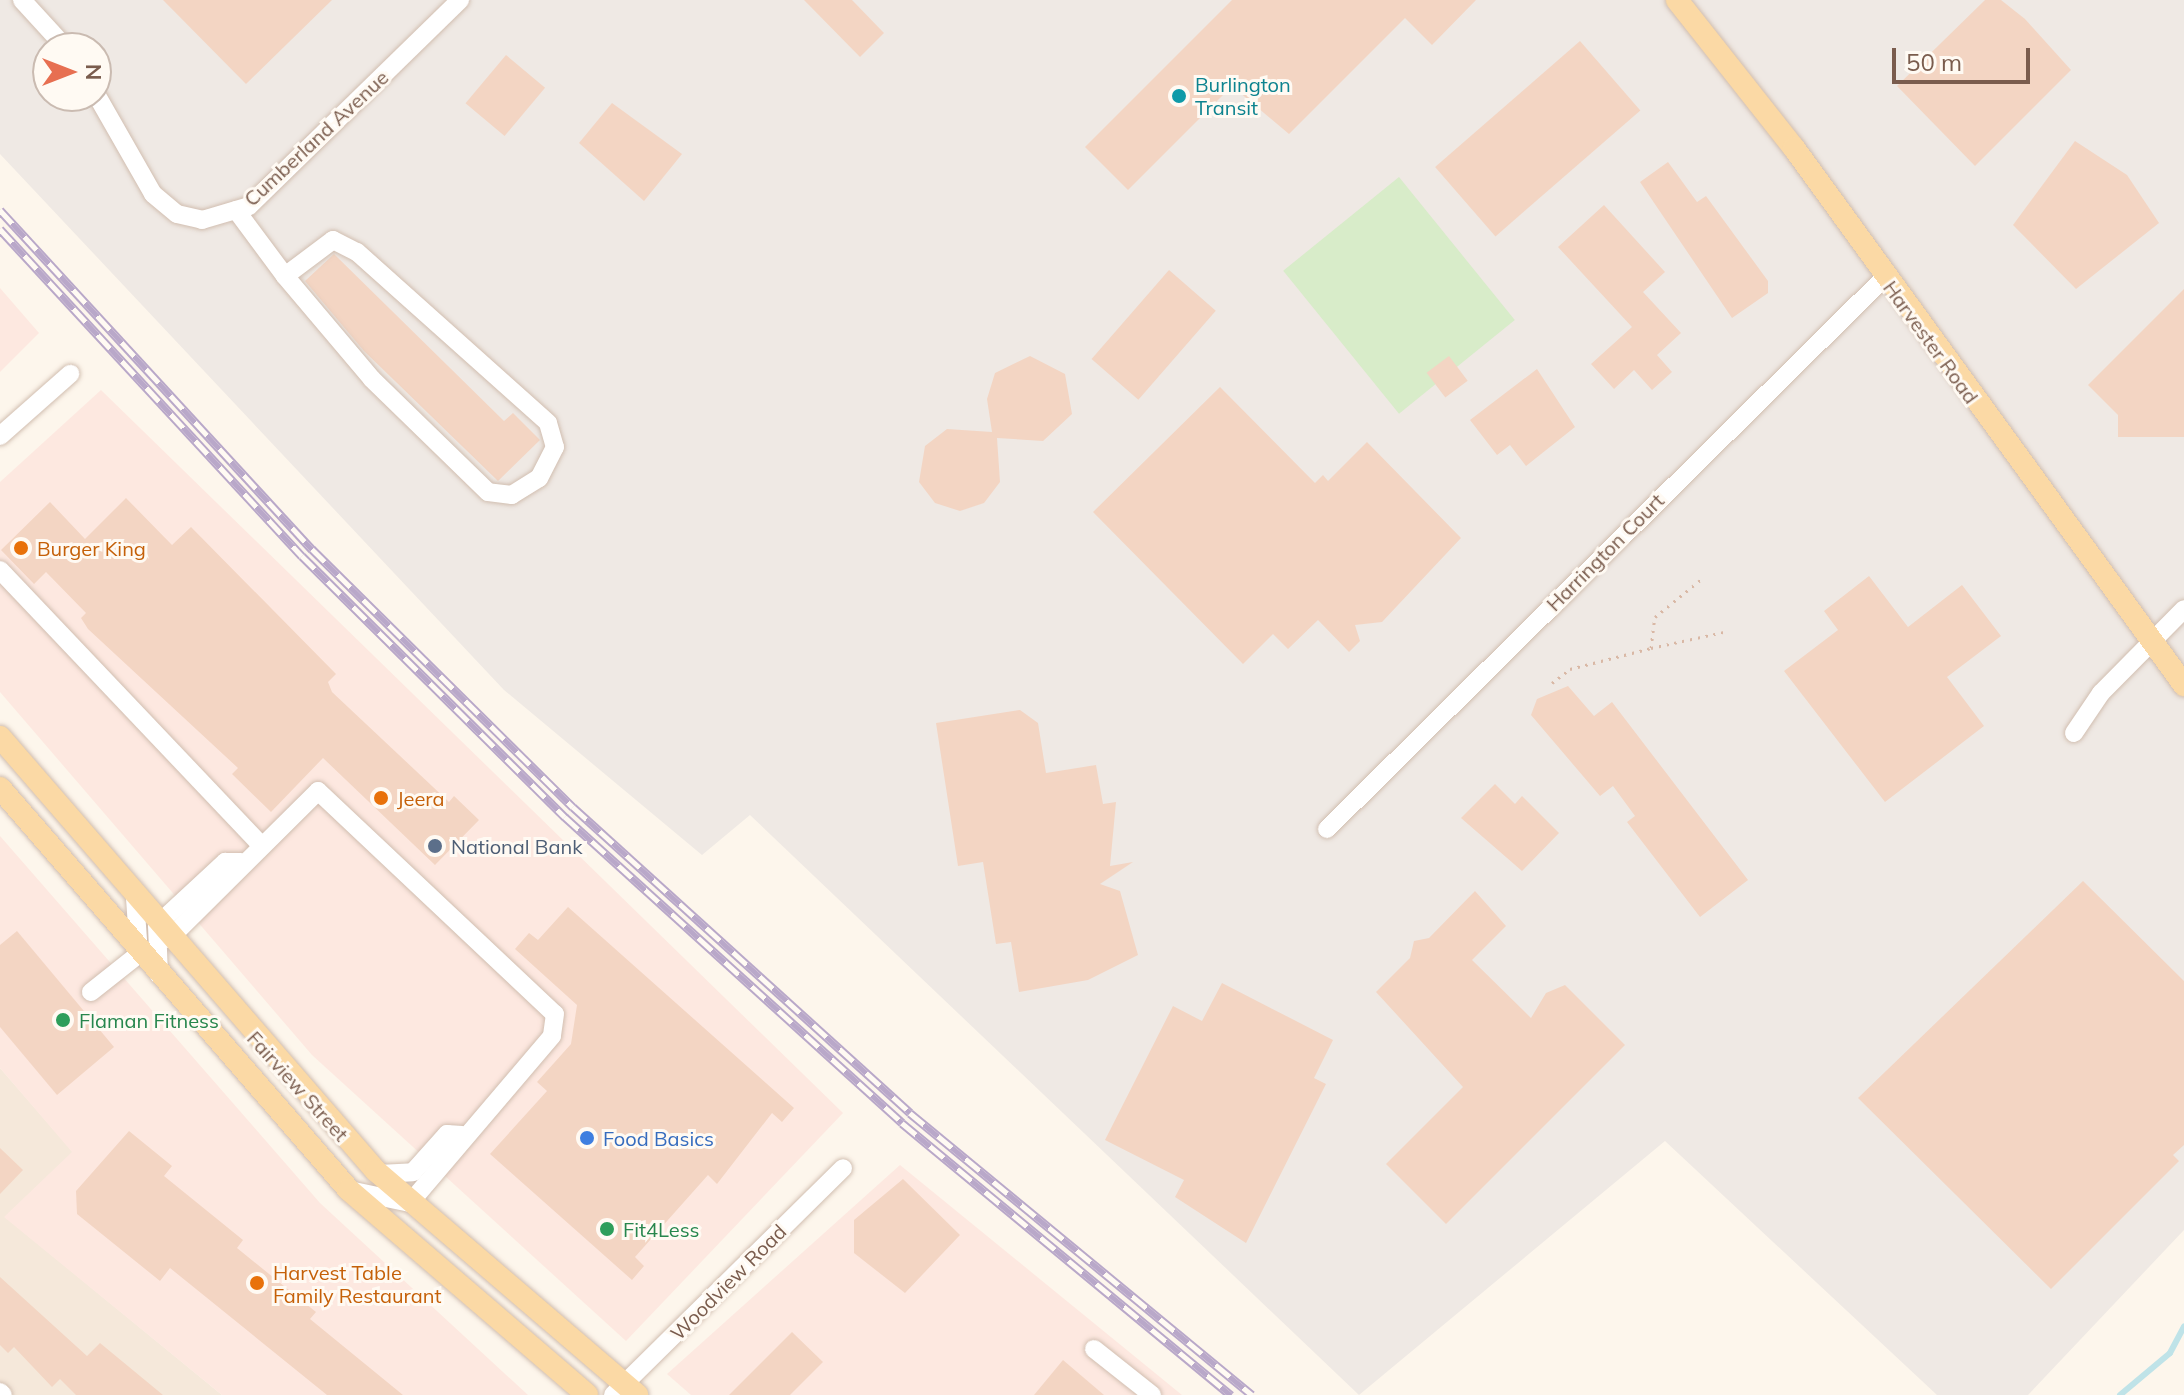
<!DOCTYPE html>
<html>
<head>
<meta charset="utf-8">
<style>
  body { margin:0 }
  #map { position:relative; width:2184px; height:1395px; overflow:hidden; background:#fdf6ec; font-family:Mulish,sans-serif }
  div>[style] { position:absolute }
  .residential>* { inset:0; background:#f5e8da }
  .commercial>* { inset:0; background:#fde8e0 }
  .industrial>* { inset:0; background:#efe9e4 }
  .green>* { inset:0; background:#d8ecc9; transform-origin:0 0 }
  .stream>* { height:6px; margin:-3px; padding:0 3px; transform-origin:3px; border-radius:3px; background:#bfe3e8 }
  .building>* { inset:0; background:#f3d5c3; transform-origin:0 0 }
  .path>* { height:3px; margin-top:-1.5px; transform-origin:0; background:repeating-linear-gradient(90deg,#d9b8a5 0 2px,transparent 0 8px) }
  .roads { filter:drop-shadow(0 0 2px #d1beb0) drop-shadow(0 0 2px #d1beb0) }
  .minor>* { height:18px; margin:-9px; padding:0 9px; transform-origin:9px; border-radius:9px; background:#fff }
  .major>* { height:22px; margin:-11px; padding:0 11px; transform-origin:11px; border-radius:11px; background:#fbd9a5 }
  .rail>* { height:9px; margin-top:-4.5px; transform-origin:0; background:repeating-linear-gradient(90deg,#fffaf3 0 18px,#b9a8c9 0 36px); box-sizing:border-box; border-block:2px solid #b9a8c9 }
  .dots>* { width:22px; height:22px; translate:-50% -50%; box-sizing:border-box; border:4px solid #fffaf3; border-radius:50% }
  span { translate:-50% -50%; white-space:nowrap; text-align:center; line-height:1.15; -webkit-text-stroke:6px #fffaf3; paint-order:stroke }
  .culture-label { font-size:20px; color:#0d838f }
  .left { translate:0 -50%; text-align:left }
  .street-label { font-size:20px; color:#7a5c4d }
  .food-label { font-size:20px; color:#c56008 }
  .service-label { font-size:20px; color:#4e5e75 }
  .leisure-label { font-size:20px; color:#27864d }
  .shop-label { font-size:20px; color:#366cbe }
  .north { position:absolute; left:32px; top:32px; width:80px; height:80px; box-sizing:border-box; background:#fffaf3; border:2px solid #cabbb1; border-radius:50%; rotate:90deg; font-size:22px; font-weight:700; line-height:32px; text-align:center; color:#7a5c4d }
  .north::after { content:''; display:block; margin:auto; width:28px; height:36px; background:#e76f51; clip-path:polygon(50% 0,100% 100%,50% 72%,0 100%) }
  .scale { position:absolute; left:1892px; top:48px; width:138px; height:36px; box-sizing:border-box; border:4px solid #7a5c4d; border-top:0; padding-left:10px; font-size:24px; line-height:28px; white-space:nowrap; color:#7a5c4d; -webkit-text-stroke:6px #fffaf3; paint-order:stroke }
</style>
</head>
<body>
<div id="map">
  <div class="residential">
    <div style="clip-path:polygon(0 1068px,73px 1152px,5px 1217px,222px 1395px,0 1395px)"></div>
  </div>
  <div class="commercial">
    <div style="clip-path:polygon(0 288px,39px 333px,0 372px)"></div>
    <div style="clip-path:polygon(101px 390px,843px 1113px,626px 1341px,312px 1055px,0 692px,0 482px)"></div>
    <div style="clip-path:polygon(0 836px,320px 1203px,528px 1395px,222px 1395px,4px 1217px,72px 1152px,0 1068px)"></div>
    <div style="clip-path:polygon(900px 1165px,1182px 1395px,691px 1395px,667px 1374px)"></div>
  </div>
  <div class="industrial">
    <div style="clip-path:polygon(evenodd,0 0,2184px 0,2184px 1230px,2028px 1395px,1937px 1395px,1665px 1141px,1359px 1395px,750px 815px,702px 855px,504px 690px,0 154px,0 0,48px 48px,96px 48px,96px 96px,48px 96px,48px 48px)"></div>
  </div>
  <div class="green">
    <div style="left:1399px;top:177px;width:184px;height:149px;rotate:51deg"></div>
  </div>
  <div class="stream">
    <div style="left:2120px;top:1395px;width:65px;rotate:-40deg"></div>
    <div style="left:2170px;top:1353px;width:30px;rotate:-62deg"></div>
  </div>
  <div class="building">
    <div style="clip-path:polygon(163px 0,332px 0,246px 84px)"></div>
    <div style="clip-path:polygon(804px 0,852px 0,884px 33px,860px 57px)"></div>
    <div style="clip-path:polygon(1232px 0,1476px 0,1432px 45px,1405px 18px,1289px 134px,1232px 86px,1128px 190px,1085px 147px)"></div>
    <div style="clip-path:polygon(1985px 0,2001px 0,2025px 19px,2071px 70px,1975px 166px,1897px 86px)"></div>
    <div style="left:1580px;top:41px;width:92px;height:192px;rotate:49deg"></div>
    <div style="left:506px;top:55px;width:51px;height:63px;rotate:40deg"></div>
    <div style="clip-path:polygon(612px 103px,682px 154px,644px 201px,579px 143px)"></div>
    <div style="clip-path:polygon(2075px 141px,2127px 175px,2159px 223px,2076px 289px,2013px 225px)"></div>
    <div style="clip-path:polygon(1668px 162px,1697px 202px,1706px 196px,1768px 281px,1768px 293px,1732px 318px,1640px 182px)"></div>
    <div style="clip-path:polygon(1604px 205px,1665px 272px,1643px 292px,1681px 333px,1657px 355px,1672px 372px,1652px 390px,1634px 370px,1614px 389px,1591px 364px,1632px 327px,1558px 247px)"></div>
    <div style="clip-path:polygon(334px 254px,504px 421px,513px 413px,540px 440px,498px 481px,364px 351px,305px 281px)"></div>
    <div style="left:1169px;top:270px;width:62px;height:118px;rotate:41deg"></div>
    <div style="clip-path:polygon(2184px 289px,2184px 437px,2118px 437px,2118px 415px,2088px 385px)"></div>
    <div style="clip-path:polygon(1030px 356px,1065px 374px,1072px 414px,1043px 441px,997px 438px,1000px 482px,984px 503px,960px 511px,935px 503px,919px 482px,925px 446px,947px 429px,992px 432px,987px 399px,995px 373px)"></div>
    <div style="left:1449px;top:356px;width:31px;height:28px;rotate:53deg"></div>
    <div style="clip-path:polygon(1537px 369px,1575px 427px,1526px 466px,1510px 445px,1497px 455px,1470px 420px)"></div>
    <div style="clip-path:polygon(1220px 387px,1315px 483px,1323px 475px,1328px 481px,1367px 442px,1461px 538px,1382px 622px,1355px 625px,1360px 641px,1349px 652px,1318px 620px,1288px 649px,1273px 634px,1243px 664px,1093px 512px)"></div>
    <div style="clip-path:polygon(126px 498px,172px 545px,191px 527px,336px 674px,328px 682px,332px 692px,449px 802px,454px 796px,479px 820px,435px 865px,323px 758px,271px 812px,232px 774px,238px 768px,88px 629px,81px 618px,86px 613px,46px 572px,34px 584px,1px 550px,50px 502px,85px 539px)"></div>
    <div style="clip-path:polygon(1869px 576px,1908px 627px,1962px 585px,2001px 636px,1947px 677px,1984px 726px,1885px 802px,1784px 671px,1838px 630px,1824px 611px)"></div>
    <div style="clip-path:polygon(1568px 686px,1594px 716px,1612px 702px,1748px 880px,1700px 917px,1627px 822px,1635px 816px,1613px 786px,1600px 796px,1531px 715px,1537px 699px)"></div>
    <div style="clip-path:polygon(1020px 710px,1038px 723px,1046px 773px,1096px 765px,1103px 804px,1116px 802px,1110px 866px,1133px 862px,1100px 884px,1120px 891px,1138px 955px,1088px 980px,1019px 992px,1011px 942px,996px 944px,983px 862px,958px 866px,936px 723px)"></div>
    <div style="clip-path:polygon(1495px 784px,1515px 804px,1522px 796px,1559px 833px,1522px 871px,1461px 818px)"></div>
    <div style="clip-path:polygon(2083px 881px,2184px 981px,2184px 1145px,2173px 1155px,2179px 1161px,2051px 1289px,1858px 1098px)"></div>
    <div style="clip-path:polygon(1475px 891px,1506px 926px,1472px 960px,1531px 1018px,1546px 993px,1565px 985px,1625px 1045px,1446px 1224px,1386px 1164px,1463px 1087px,1376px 992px,1410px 958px,1414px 941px,1429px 938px)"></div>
    <div style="clip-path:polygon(568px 907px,794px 1108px,782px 1122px,772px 1113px,717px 1184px,708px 1175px,635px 1257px,644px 1266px,632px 1280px,490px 1154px,547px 1091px,537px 1082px,571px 1044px,577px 1005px,515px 949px,529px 933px,538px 940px)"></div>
    <div style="clip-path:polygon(17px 931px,114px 1047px,57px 1095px,0 1027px,0 945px)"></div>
    <div style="clip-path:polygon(1222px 983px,1333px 1040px,1314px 1078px,1326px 1084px,1246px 1243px,1175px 1197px,1184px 1180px,1105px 1140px,1173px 1006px,1202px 1021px)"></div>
    <div style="clip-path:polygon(129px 1131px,172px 1166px,164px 1176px,243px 1240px,237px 1248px,316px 1312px,310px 1319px,403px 1395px,327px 1395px,170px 1268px,160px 1281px,77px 1214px,76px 1191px)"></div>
    <div style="clip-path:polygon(0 1148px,23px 1170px,0 1194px)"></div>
    <div style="clip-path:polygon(903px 1179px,960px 1235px,905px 1293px,854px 1253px,854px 1220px)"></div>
    <div style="clip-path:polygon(0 1277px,87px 1356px,100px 1343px,163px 1395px,76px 1395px,60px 1379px,52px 1387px,14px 1347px,8px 1353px,0 1345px)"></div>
    <div style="clip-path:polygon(792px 1332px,823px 1362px,790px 1395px,729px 1395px)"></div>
    <div style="clip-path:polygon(1063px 1360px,1104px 1395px,1034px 1395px)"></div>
  </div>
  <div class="path">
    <div style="left:1651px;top:648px;width:75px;rotate:-12.4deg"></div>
    <div style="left:1552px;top:683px;width:23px;rotate:-38deg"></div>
    <div style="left:1570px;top:669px;width:84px;rotate:-14.5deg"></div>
    <div style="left:1651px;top:648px;width:31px;rotate:-83deg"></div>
    <div style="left:1655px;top:617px;width:63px;rotate:-39.2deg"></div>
  </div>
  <div class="roads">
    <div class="minor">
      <div style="left:22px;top:0;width:65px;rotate:47.5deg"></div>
      <div style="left:96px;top:94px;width:115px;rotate:60.3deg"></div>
      <div style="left:153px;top:194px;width:31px;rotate:40deg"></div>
      <div style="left:177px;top:214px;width:26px;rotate:13deg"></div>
      <div style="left:202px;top:220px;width:49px;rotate:-16.6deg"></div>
      <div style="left:249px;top:206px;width:295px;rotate:-44.3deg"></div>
      <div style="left:236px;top:210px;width:82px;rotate:53.4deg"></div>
      <div style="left:285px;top:276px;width:60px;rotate:-36.9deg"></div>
      <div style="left:333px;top:240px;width:27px;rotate:27deg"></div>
      <div style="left:357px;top:252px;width:256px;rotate:41.8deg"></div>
      <div style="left:548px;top:423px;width:25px;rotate:74deg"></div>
      <div style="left:555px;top:447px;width:35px;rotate:117deg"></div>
      <div style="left:539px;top:478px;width:32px;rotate:148deg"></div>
      <div style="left:512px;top:495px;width:24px;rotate:-173deg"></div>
      <div style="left:488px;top:492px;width:162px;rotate:-135.8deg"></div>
      <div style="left:372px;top:379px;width:135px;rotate:-130.2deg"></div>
      <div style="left:0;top:436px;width:94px;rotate:-41.5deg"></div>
      <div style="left:0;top:570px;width:376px;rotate:46.5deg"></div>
      <div style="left:2074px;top:733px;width:48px;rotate:-56deg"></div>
      <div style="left:2101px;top:693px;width:118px;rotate:-45.3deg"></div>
      <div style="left:1327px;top:829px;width:783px;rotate:-44.69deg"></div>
      <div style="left:169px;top:939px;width:210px;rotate:-44.8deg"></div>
      <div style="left:318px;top:791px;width:325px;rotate:43.3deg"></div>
      <div style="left:555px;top:1014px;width:22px;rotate:98deg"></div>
      <div style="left:552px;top:1036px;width:219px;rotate:130.4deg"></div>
      <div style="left:410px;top:1203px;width:62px;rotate:-168deg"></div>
      <div style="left:159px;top:975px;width:50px;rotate:-92.3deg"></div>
      <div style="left:157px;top:925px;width:93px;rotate:-42.8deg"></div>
      <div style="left:225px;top:862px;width:16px"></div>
      <div style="left:91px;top:992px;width:61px;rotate:-38.4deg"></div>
      <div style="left:139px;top:954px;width:56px;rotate:-94.1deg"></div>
      <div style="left:379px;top:1174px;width:34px;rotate:-3deg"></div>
      <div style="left:413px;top:1172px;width:51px;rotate:-48.2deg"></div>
      <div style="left:447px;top:1134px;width:15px;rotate:4deg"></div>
      <div style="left:1094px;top:1349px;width:74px;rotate:38.4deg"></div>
      <div style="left:0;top:1392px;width:4px;rotate:45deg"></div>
      <div style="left:613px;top:1395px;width:323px;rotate:-44.6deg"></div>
    </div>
    <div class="major">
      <div style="left:1677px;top:0;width:189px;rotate:51.7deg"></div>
      <div style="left:1794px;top:148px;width:664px;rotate:54.01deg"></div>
      <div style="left:0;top:737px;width:574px;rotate:49.1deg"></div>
      <div style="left:376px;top:1171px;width:344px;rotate:40.6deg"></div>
      <div style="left:0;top:788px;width:532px;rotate:49.04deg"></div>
      <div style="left:349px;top:1190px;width:314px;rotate:40.7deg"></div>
    </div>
  </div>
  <div class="rail">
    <div style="left:0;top:210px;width:461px;rotate:47.4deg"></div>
    <div style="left:312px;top:549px;width:367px;rotate:44.7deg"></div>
    <div style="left:573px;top:807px;width:455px;rotate:42.2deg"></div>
    <div style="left:910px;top:1113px;width:443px;rotate:39.5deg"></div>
    <div style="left:0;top:229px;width:445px;rotate:47.3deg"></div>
    <div style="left:302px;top:556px;width:371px;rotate:44.8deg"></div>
    <div style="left:565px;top:817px;width:455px;rotate:42.2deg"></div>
    <div style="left:902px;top:1123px;width:427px;rotate:39.6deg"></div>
  </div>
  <div class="dots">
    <div style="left:1179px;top:96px;background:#0f9aa8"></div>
    <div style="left:21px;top:548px;background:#e8710a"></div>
    <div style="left:381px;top:798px;background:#e8710a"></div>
    <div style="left:435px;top:846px;background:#5c6f8a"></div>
    <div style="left:63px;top:1020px;background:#2e9e5b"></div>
    <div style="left:587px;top:1138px;background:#3f7fe0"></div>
    <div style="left:607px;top:1229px;background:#2e9e5b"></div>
    <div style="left:257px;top:1283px;background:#e8710a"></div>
  </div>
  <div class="culture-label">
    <span class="left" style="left:1195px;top:96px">Burlington<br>Transit</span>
  </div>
  <div class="street-label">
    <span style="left:316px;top:138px;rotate:-43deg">Cumberland Avenue</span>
    <span style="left:1931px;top:342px;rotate:54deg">Harvester Road</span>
    <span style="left:1605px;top:552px;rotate:-45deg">Harrington Court</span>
    <span style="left:298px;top:1086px;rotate:48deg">Fairview Street</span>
    <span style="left:728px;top:1282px;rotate:-45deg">Woodview Road</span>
  </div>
  <div class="food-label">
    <span class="left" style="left:37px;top:548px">Burger King</span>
    <span class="left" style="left:397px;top:798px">Jeera</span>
    <span class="left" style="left:273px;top:1284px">Harvest Table<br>Family Restaurant</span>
  </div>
  <div class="service-label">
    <span class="left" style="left:451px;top:846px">National Bank</span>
  </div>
  <div class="leisure-label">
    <span class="left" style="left:79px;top:1020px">Flaman Fitness</span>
    <span class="left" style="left:623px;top:1229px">Fit4Less</span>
  </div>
  <div class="shop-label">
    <span class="left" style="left:603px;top:1138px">Food Basics</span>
  </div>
  <div class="north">N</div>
  <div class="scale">50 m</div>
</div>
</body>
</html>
